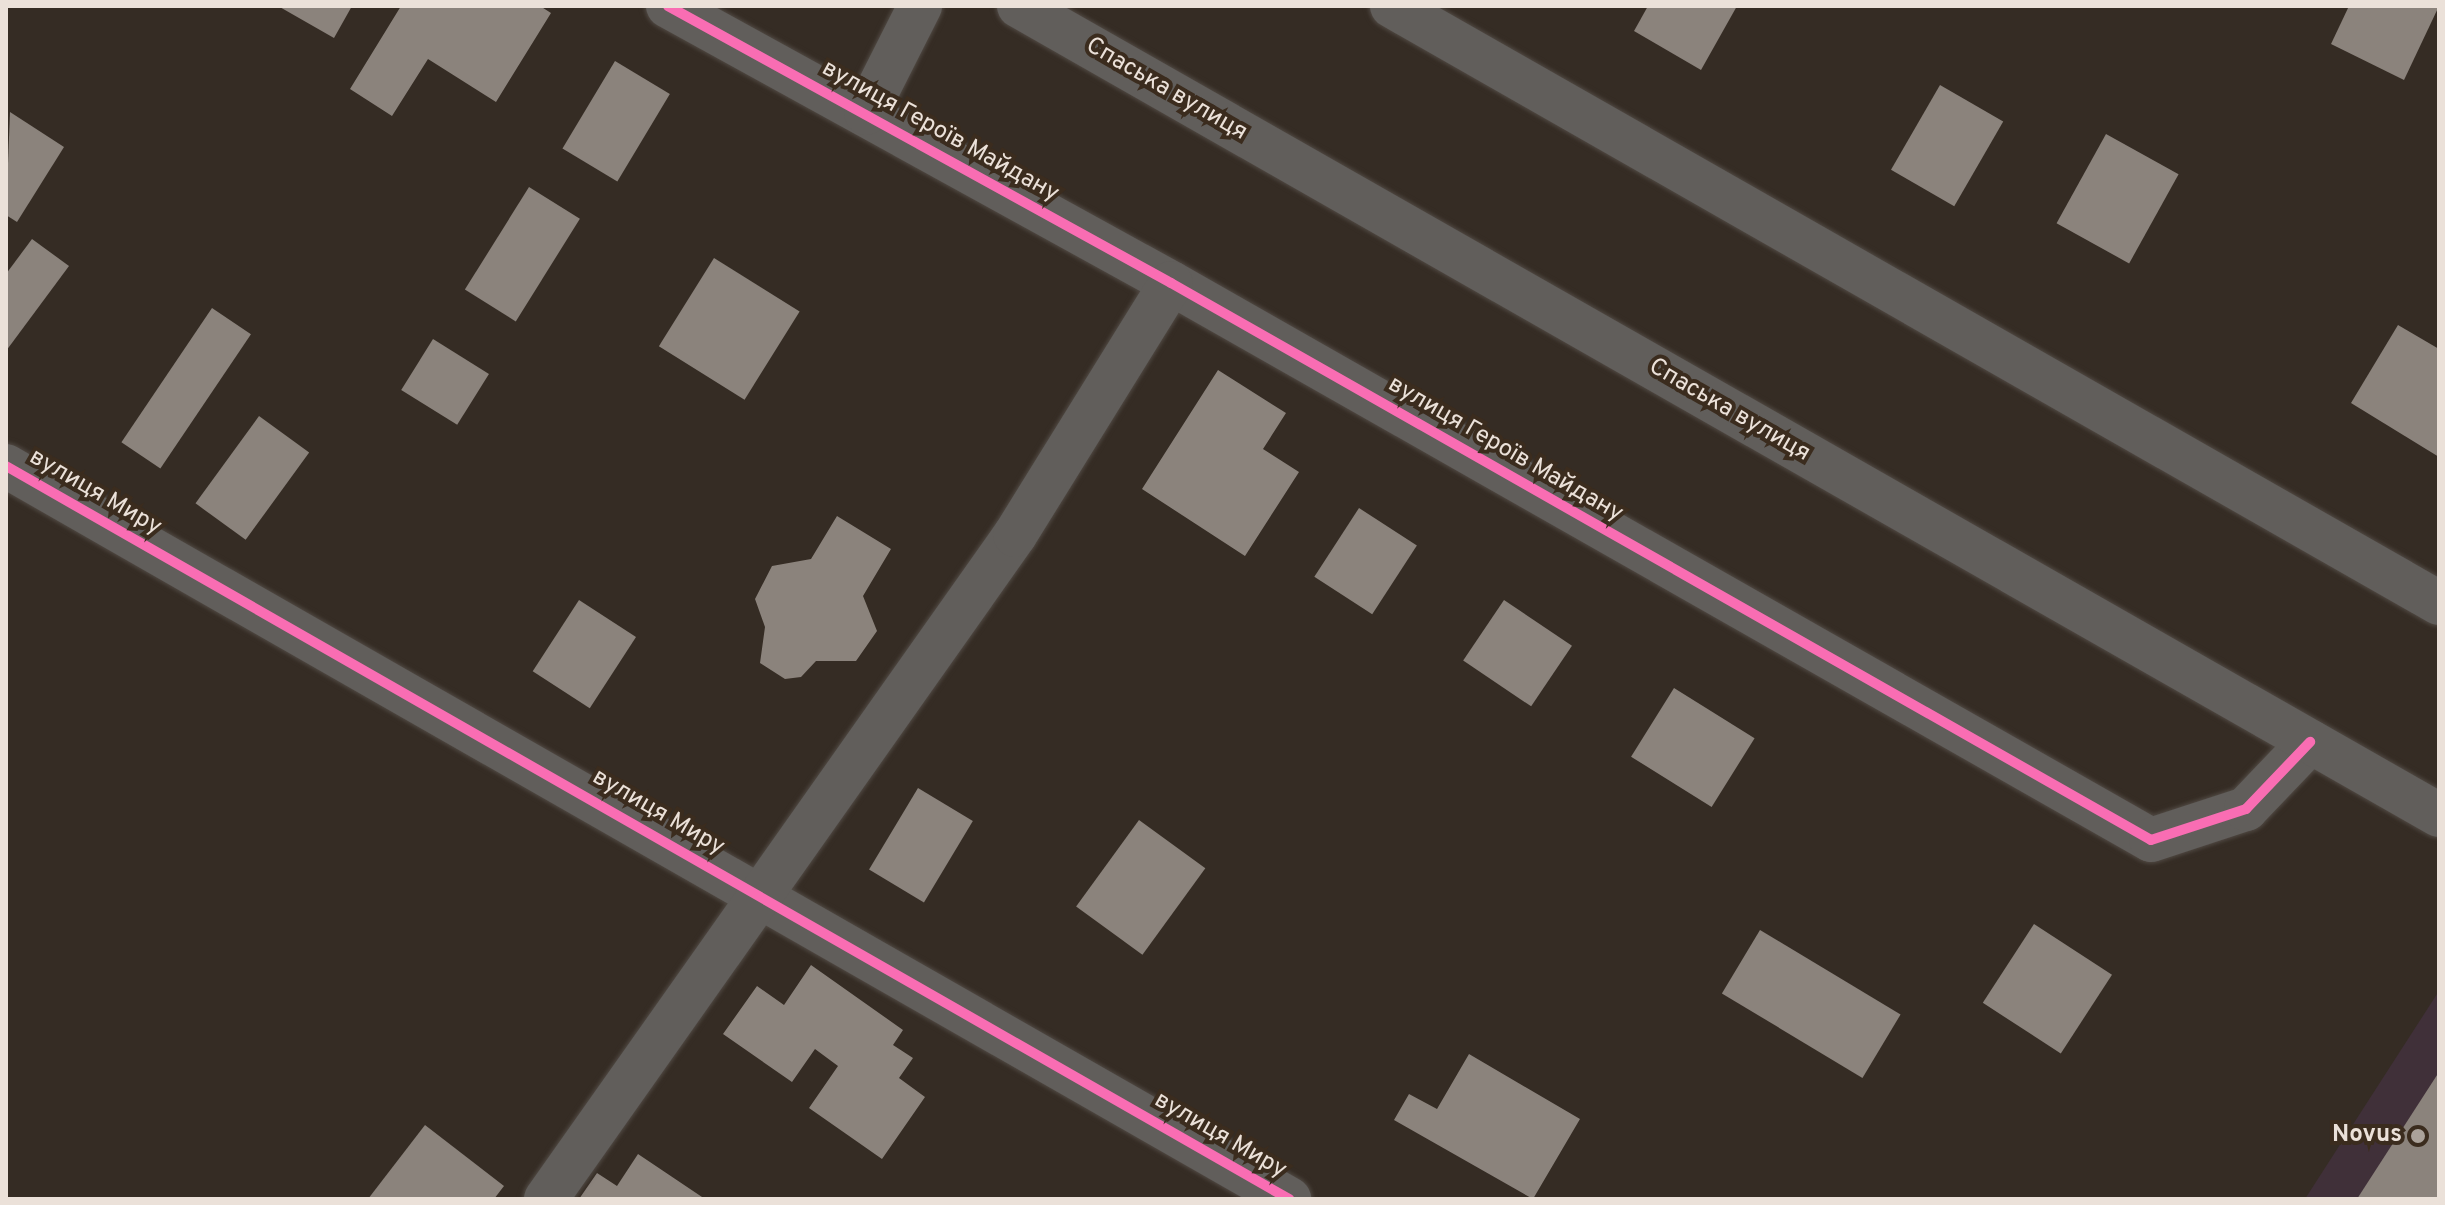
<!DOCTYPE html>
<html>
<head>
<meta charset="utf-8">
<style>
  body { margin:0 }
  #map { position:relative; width:2445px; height:1205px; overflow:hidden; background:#352c24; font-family:Overpass,sans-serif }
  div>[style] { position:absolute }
  .commercial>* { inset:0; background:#403039 }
  .building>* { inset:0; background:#8b837c; transform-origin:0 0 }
  .roads { filter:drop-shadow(0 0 2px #504943) drop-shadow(0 0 2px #504943) }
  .minor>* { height:44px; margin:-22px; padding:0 22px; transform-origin:22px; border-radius:22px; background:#615e5b }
  .tertiary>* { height:44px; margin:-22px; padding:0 22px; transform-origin:22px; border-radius:22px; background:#615e5b }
  .cycleway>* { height:10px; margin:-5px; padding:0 5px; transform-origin:5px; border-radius:5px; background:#f96db3 }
  .dots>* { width:22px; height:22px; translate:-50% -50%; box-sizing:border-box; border:4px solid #3b2c1e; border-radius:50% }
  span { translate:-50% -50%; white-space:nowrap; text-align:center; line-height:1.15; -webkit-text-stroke:8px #3b2c1e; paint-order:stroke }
  .street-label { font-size:24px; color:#ebe1d9 }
  .poi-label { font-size:24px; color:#ebe1d9; font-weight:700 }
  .right { translate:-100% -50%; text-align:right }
  .frame { position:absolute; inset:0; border:8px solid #ebe1d9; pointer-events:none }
</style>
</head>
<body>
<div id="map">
  <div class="commercial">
    <div style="clip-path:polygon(2439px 991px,2439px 1199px,2305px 1199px,2399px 1053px)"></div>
  </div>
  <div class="building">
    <div style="clip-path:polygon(278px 6px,352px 6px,334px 38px)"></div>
    <div style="clip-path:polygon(401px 6px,540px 6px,551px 13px,496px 102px,428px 59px,392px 116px,350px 89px)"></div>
    <div style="clip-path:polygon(1648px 6px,1737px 6px,1701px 70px,1634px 31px)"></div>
    <div style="clip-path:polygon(2349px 6px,2439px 6px,2404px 80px,2331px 44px)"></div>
    <div style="left:615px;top:61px;width:64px;height:102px;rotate:31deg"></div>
    <div style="left:1940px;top:85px;width:73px;height:98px;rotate:30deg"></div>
    <div style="clip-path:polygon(10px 112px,64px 147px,17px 222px,6px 215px)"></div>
    <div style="left:2106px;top:134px;width:83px;height:102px;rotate:29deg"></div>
    <div style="left:529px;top:187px;width:60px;height:121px;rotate:32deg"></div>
    <div style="clip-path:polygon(32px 239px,69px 266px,6px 351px,6px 274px)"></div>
    <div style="left:714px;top:258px;width:101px;height:104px;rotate:32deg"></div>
    <div style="left:212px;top:308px;width:47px;height:162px;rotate:34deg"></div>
    <div style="clip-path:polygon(2398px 325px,2439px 349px,2439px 457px,2351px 403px)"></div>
    <div style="left:433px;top:339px;width:66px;height:60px;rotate:32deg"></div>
    <div style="clip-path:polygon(1218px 370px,1286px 413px,1263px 449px,1299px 472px,1245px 556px,1142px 489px)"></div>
    <div style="left:259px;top:416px;width:62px;height:108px;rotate:36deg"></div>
    <div style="left:1359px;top:508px;width:69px;height:82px;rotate:33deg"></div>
    <div style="clip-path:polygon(837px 516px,891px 549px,863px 596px,877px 631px,856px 661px,816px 661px,801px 677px,785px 679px,760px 663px,765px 627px,755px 599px,772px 566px,811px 559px)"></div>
    <div style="left:579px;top:600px;width:68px;height:85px;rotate:33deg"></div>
    <div style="left:1504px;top:600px;width:82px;height:73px;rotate:34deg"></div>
    <div style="left:1674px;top:688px;width:95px;height:81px;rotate:32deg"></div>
    <div style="left:918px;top:788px;width:64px;height:95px;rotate:31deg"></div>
    <div style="left:1139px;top:820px;width:82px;height:107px;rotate:36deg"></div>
    <div style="left:2034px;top:924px;width:93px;height:94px;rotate:33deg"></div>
    <div style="left:1760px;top:930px;width:164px;height:74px;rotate:31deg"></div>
    <div style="clip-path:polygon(811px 965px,903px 1030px,893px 1045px,913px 1058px,899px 1078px,925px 1097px,882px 1159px,809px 1108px,838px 1066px,815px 1049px,792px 1082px,723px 1034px,757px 986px,784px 1005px)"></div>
    <div style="clip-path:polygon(1469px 1054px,1580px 1119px,1533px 1199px,1394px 1120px,1409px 1094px,1437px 1109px)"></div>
    <div style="clip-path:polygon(2439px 1072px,2439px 1199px,2357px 1199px)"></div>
    <div style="clip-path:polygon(425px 1125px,504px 1186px,494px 1199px,368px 1199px)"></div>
    <div style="clip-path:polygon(638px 1154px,705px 1199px,579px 1199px,597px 1173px,617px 1186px)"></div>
  </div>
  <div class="roads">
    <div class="minor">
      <div style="left:668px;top:6px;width:574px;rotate:28.84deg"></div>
      <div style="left:1171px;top:283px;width:1127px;rotate:29.61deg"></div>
      <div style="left:2151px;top:840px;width:100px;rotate:-18.1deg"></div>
      <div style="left:2246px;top:809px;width:93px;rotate:-46.3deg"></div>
      <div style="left:1392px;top:6px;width:1205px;rotate:29.69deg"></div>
      <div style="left:866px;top:113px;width:120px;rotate:-63.2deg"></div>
      <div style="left:6px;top:466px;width:1478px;rotate:29.74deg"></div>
      <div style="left:546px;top:1199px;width:813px;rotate:-54.77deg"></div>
      <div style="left:1015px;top:535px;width:296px;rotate:-58.2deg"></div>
    </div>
    <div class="tertiary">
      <div style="left:1019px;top:6px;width:1634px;rotate:29.67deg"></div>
    </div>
  </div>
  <div class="cycleway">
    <div style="left:668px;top:6px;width:574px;rotate:28.84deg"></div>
    <div style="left:1171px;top:283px;width:1127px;rotate:29.61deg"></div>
    <div style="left:2151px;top:840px;width:100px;rotate:-18.1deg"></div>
    <div style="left:2246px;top:809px;width:93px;rotate:-46.3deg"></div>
    <div style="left:6px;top:466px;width:1478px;rotate:29.74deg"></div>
  </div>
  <div class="dots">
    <div style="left:2418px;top:1136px;background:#aba29a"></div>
  </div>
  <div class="street-label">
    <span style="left:1166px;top:90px;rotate:30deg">Спаська вулиця</span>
    <span style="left:940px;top:132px;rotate:29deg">вулиця Героїв Майдану</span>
    <span style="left:1729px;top:411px;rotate:30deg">Спаська вулиця</span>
    <span style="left:1505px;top:450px;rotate:30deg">вулиця Героїв Майдану</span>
    <span style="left:95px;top:493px;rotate:30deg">вулиця Миру</span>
    <span style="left:658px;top:813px;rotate:30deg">вулиця Миру</span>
    <span style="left:1220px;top:1136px;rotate:30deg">вулиця Миру</span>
  </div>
  <div class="poi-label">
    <span class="right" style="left:2402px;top:1136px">Novus</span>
  </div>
  <div class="frame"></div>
</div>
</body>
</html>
